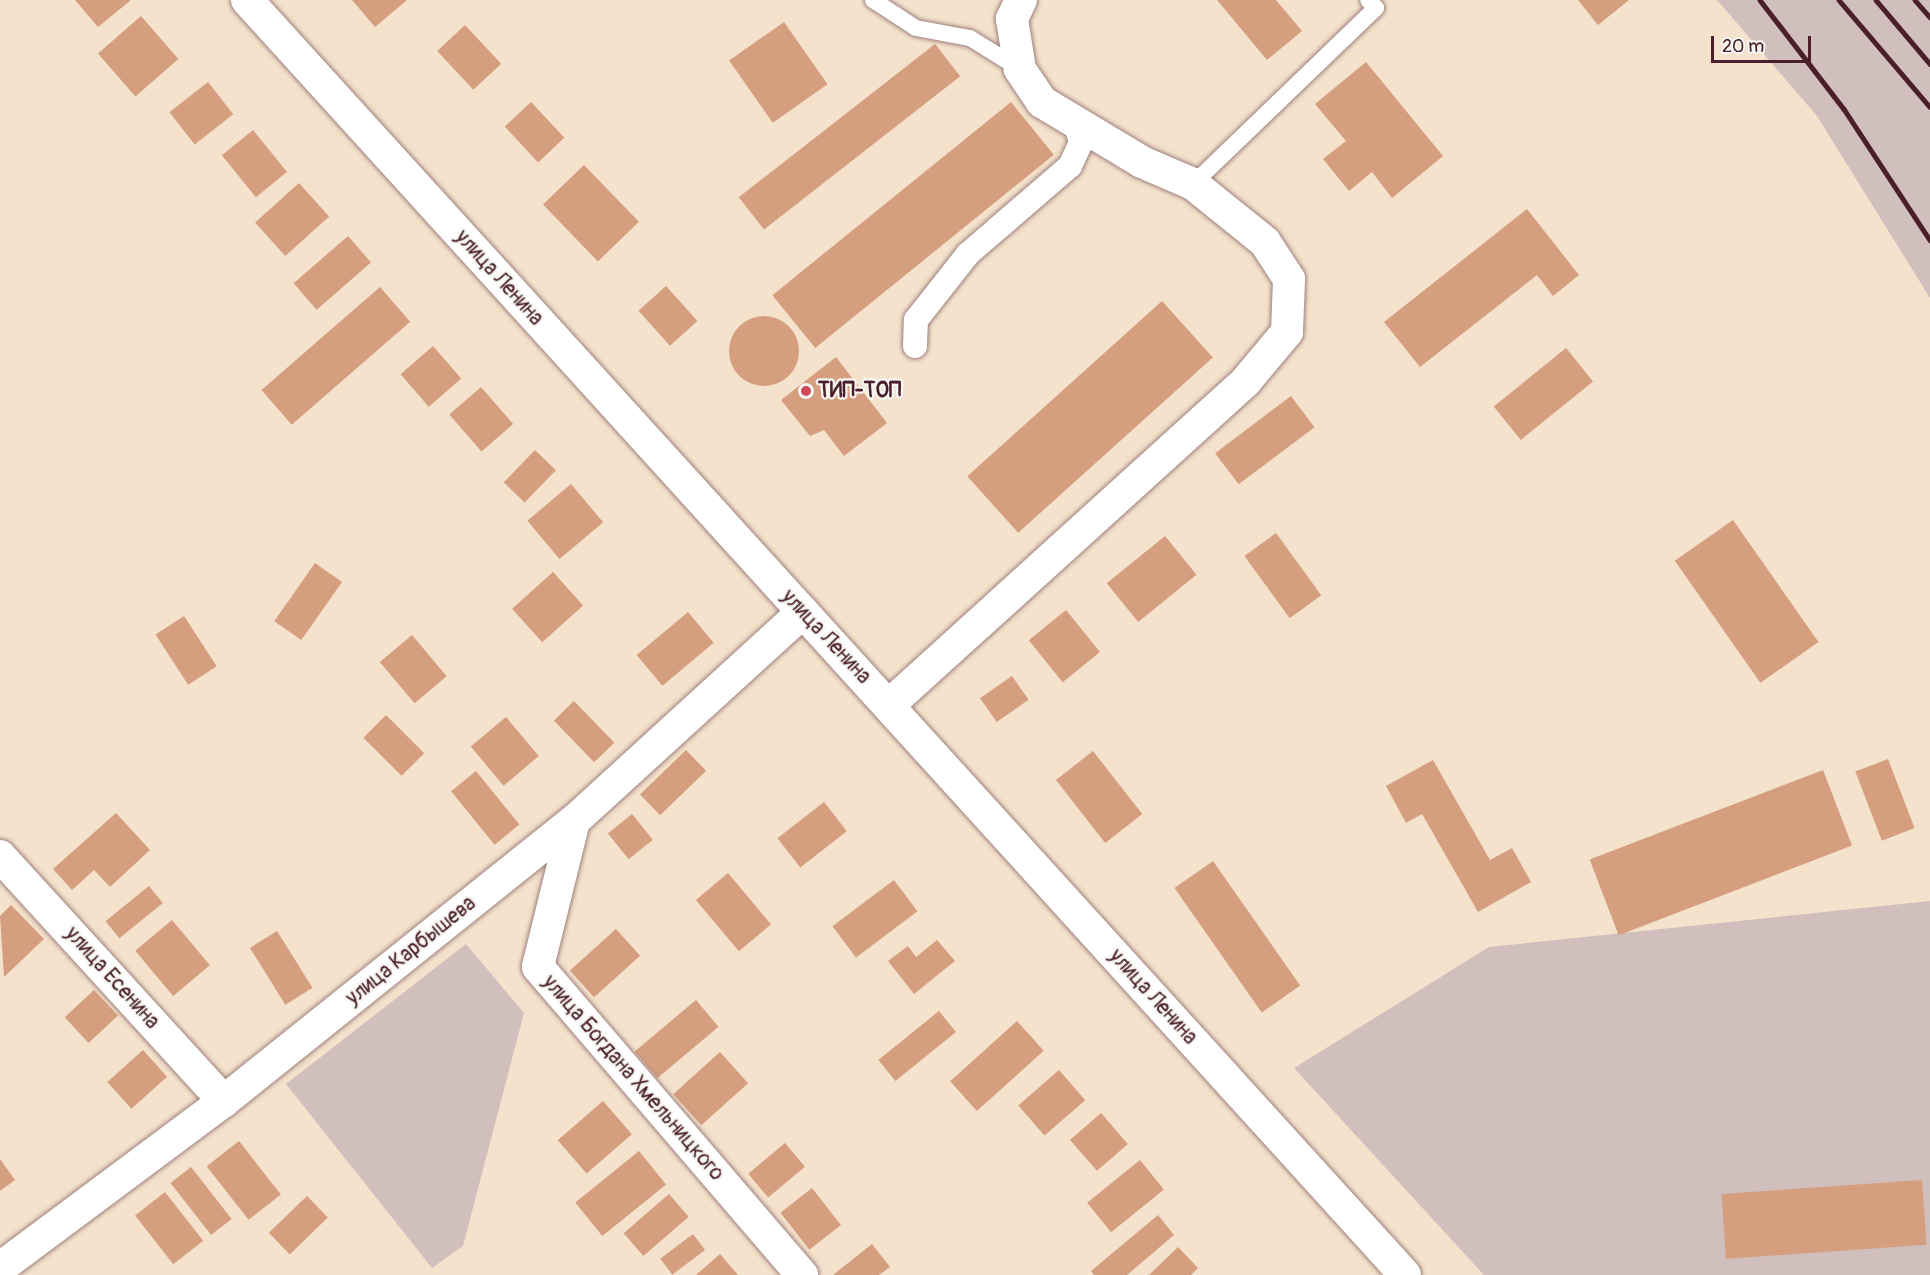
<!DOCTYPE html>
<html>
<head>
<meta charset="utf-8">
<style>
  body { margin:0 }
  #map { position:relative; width:1930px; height:1275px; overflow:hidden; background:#f4e2cc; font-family:Pangolin,sans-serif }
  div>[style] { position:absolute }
  .industrial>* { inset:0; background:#d1bfbd }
  .building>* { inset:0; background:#d49e7f; transform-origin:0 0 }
  .round { border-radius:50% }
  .roads { filter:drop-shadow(0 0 2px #9f807c) drop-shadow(0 0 2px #9f807c) }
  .service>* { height:16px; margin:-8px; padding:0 8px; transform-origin:8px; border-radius:8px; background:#fff }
  .pedestrian>* { height:24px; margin:-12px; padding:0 12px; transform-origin:12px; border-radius:12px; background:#fff }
  .minor>* { height:32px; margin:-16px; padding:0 16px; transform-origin:16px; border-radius:16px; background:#fff }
  .rail>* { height:4.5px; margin:-2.25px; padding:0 2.25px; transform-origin:2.25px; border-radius:2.25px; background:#4a1f2b }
  .dots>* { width:16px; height:16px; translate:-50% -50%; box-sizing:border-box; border:3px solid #f6f6f2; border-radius:50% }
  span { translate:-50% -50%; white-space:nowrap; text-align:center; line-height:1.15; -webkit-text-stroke:4.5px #f6f6f2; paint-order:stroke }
  .street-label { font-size:21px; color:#4a1f2b }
  .poi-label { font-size:21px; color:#4a1f2b; font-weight:700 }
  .left { translate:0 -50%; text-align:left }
  .scale { position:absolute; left:1711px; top:36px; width:100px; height:27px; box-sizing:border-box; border:3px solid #4a1f2b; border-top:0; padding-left:8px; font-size:18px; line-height:21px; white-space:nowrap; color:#4a1f2b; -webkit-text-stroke:4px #f6f6f2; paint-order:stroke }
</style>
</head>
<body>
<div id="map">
  <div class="industrial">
    <div style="clip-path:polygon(1717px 0,1930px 0,1930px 298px,1817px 116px)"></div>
    <div style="clip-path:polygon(1930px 901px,1930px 1275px,1484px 1275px,1294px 1068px,1489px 947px)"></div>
    <div style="clip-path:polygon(466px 944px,524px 1013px,463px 1246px,432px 1268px,286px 1084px)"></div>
  </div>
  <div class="building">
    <div style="clip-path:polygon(75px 0,131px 0,98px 27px)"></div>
    <div style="clip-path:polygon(352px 0,407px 0,375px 27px)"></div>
    <div style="clip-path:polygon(1217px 0,1276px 0,1302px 31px,1267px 60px)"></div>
    <div style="clip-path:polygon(1578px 0,1629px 0,1598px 25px)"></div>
    <div style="left:141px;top:16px;width:57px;height:57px;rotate:49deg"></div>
    <div style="left:784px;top:22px;width:76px;height:67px;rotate:55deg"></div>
    <div style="left:465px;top:25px;width:53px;height:38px;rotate:47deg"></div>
    <div style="left:935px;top:44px;width:41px;height:249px;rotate:52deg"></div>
    <div style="clip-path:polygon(1366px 62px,1443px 156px,1392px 198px,1372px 172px,1349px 191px,1323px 159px,1346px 141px,1315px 104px)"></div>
    <div style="left:208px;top:82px;width:41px;height:49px;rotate:52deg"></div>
    <div style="left:531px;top:102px;width:49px;height:36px;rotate:47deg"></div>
    <div style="left:1011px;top:102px;width:68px;height:307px;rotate:51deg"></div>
    <div style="left:253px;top:130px;width:54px;height:40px;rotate:51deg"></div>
    <div style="left:584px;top:165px;width:79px;height:57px;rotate:46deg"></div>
    <div style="left:299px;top:183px;width:45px;height:59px;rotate:48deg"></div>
    <div style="clip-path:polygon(1527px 209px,1579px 275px,1553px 296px,1537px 275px,1420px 367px,1384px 322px)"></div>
    <div style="left:348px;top:236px;width:35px;height:72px;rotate:49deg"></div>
    <div style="left:666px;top:286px;width:47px;height:37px;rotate:48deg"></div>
    <div style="left:380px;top:287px;width:46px;height:157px;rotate:49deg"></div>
    <div style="left:1162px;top:301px;width:76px;height:262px;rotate:48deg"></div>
    <div class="round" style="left:729px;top:316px;width:70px;height:70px"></div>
    <div style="left:433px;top:346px;width:43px;height:43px;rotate:49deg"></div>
    <div style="left:1566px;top:348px;width:43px;height:93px;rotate:51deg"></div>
    <div style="clip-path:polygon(836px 357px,887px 423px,844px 456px,824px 430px,810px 436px,781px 400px)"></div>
    <div style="left:481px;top:387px;width:49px;height:42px;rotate:49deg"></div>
    <div style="left:1291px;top:396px;width:39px;height:95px;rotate:53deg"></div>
    <div style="left:535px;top:450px;width:29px;height:45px;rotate:44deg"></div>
    <div style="left:571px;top:484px;width:50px;height:57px;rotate:50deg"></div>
    <div style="left:1733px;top:520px;width:149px;height:71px;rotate:55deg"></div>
    <div style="left:1276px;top:533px;width:77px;height:39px;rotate:54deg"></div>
    <div style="left:1165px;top:536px;width:50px;height:75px;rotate:51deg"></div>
    <div style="left:315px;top:563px;width:33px;height:71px;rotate:35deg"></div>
    <div style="left:553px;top:572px;width:45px;height:55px;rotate:48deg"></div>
    <div style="left:1066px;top:610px;width:54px;height:48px;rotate:51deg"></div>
    <div style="left:688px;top:612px;width:40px;height:67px;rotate:50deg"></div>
    <div style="left:184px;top:616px;width:60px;height:34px;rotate:57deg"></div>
    <div style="left:412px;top:635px;width:54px;height:42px;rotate:50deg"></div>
    <div style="left:1012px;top:676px;width:29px;height:39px;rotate:55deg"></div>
    <div style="left:574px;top:701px;width:58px;height:28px;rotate:46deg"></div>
    <div style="left:386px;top:715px;width:54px;height:32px;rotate:45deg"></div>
    <div style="left:506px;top:717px;width:51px;height:46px;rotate:50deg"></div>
    <div style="left:686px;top:750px;width:29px;height:64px;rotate:46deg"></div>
    <div style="left:1093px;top:751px;width:80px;height:47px;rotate:52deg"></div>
    <div style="left:1888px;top:759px;width:74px;height:35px;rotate:69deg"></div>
    <div style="clip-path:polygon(1433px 760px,1490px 860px,1512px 848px,1531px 882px,1478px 912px,1422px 814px,1406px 823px,1386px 786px)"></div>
    <div style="left:1823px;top:770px;width:81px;height:250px;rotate:69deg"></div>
    <div style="left:476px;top:771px;width:69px;height:32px;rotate:51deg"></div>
    <div style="left:824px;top:802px;width:37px;height:59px;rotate:52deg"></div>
    <div style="clip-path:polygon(116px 813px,150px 850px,110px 887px,94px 870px,72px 890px,53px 869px)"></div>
    <div style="left:632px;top:814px;width:33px;height:31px;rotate:51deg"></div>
    <div style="left:1213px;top:861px;width:152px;height:47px;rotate:55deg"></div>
    <div style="left:728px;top:873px;width:67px;height:42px;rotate:50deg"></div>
    <div style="left:894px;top:880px;width:39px;height:77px;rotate:53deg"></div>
    <div style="left:149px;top:886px;width:22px;height:56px;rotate:51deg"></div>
    <div style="clip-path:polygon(11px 905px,44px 939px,4px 977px,0 916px)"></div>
    <div style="left:172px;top:920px;width:59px;height:48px;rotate:50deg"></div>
    <div style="left:616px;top:929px;width:36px;height:62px;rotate:48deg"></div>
    <div style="left:277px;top:931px;width:67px;height:32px;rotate:58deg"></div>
    <div style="clip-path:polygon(937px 940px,955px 961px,914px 994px,888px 961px,908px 946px,916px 957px)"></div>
    <div style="left:94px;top:990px;width:35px;height:40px;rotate:47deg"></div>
    <div style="left:696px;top:1000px;width:35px;height:80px;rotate:50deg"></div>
    <div style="left:939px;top:1011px;width:27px;height:78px;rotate:51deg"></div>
    <div style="left:1017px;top:1021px;width:40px;height:90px;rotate:48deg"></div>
    <div style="left:143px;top:1050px;width:36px;height:48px;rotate:48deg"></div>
    <div style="left:720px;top:1052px;width:42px;height:63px;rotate:48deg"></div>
    <div style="left:1059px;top:1070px;width:40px;height:54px;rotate:49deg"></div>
    <div style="left:603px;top:1101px;width:44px;height:60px;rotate:49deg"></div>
    <div style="left:1101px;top:1113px;width:41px;height:41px;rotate:49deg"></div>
    <div style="left:239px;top:1141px;width:68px;height:41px;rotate:52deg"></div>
    <div style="left:785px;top:1143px;width:31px;height:48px;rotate:50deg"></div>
    <div style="left:639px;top:1151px;width:43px;height:82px;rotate:51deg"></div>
    <div style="clip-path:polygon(0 1159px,15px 1180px,0 1191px)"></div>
    <div style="left:1140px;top:1160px;width:38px;height:68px;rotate:51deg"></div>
    <div style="left:191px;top:1167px;width:66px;height:26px;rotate:52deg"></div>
    <div style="left:1922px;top:1180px;width:65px;height:201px;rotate:86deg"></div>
    <div style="left:812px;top:1188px;width:47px;height:40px;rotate:52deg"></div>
    <div style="left:165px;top:1192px;width:62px;height:38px;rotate:52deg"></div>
    <div style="left:669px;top:1194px;width:30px;height:60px;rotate:49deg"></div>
    <div style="left:307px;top:1196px;width:30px;height:53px;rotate:46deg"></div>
    <div style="clip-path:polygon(1158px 1215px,1174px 1235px,1127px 1275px,1094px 1275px,1091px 1271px)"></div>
    <div style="left:693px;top:1234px;width:20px;height:41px;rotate:53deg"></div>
    <div style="clip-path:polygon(872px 1244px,890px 1267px,879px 1275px,833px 1275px)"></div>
    <div style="clip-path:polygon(1178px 1247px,1198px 1268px,1191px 1275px,1149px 1275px)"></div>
    <div style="clip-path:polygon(720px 1254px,738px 1275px,696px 1275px)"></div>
  </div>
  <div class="roads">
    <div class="service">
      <div style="left:873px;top:0;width:51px;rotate:33.1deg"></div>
      <div style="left:916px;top:28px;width:55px;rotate:10.5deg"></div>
      <div style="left:970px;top:38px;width:59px;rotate:31.8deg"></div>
      <div style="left:1193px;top:184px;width:254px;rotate:-43.9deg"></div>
      <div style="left:1376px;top:8px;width:11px;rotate:-135deg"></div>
    </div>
    <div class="pedestrian">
      <div style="left:915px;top:346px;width:26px;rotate:-88deg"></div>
      <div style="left:916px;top:320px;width:84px;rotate:-51.8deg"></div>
      <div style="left:968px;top:254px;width:135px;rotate:-40.8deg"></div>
      <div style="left:1070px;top:166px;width:26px;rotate:-65deg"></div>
      <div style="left:1081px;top:142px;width:17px;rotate:-107deg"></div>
    </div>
    <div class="minor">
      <div style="left:247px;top:0;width:1722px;rotate:47.75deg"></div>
      <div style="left:889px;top:705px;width:482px;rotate:-42.2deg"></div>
      <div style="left:1246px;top:381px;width:64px;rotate:-50.1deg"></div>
      <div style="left:1287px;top:332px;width:53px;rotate:-87.8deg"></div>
      <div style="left:1289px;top:279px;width:44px;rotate:-123deg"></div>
      <div style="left:1265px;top:242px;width:92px;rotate:-141.1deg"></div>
      <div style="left:1193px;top:184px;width:56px;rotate:-156.7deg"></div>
      <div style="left:1142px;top:162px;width:117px;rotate:-149deg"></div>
      <div style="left:1042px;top:102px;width:40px;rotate:-124deg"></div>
      <div style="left:1020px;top:69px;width:51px;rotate:-99.1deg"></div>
      <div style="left:1012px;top:19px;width:21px;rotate:-65deg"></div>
      <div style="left:574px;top:821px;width:150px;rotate:103.9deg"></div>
      <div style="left:538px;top:967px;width:406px;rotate:49.4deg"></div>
      <div style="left:0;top:856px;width:332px;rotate:47.6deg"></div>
      <div style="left:0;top:1268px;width:279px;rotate:-36.7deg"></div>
      <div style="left:224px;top:1101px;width:448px;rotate:-38.7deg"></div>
      <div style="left:574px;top:821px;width:310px;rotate:-42.4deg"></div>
    </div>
  </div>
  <div class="rail">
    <div style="left:1760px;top:0;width:138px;rotate:52.4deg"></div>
    <div style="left:1844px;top:109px;width:157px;rotate:56.7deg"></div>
    <div style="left:1839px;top:0;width:140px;rotate:49.6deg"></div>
    <div style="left:1876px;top:0;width:84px;rotate:49.8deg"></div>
    <div style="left:1915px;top:0;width:23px;rotate:49deg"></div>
  </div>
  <div class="dots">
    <div style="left:806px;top:391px;background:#d1495b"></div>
  </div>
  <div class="street-label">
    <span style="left:499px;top:278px;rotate:48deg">улица Ленина</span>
    <span style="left:826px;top:637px;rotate:47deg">улица Ленина</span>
    <span style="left:411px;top:951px;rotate:-39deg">улица Карбышева</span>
    <span style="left:112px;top:978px;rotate:48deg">улица Есенина</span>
    <span style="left:1153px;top:997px;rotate:48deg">улица Ленина</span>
    <span style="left:633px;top:1078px;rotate:49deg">улица Богдана Хмельницкого</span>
  </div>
  <div class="poi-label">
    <span class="left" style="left:818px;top:391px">ТИП-ТОП</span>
  </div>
  <div class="scale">20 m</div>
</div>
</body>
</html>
